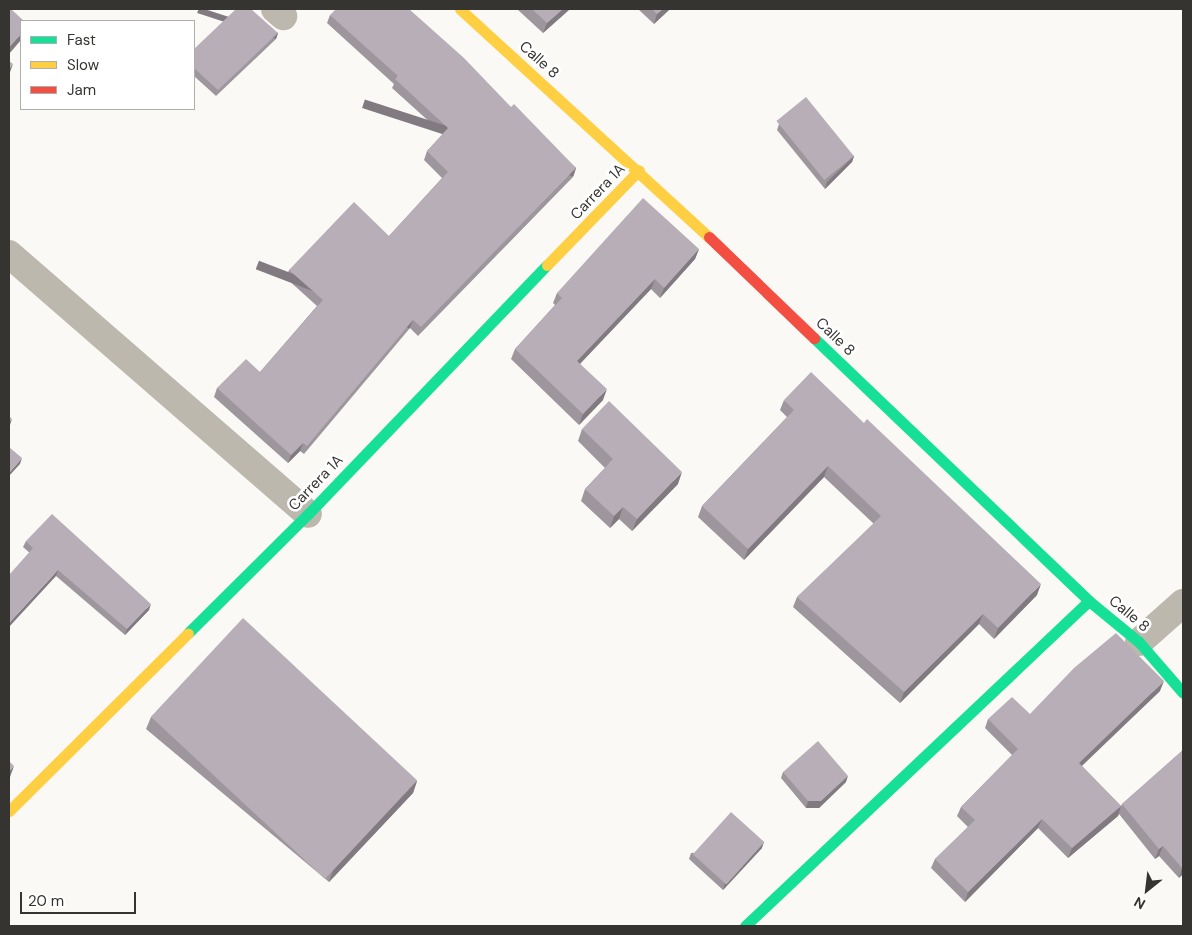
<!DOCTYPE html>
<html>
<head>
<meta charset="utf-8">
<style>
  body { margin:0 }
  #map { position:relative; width:1192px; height:935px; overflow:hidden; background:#fbf9f5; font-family:"DM Sans",sans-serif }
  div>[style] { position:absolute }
  .street>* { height:28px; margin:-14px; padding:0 14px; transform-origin:14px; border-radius:14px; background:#bdb8ae }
  .fast>* { height:11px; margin:-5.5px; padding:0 5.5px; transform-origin:5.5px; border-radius:5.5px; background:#16e098 }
  .slow>* { height:11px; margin:-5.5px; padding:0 5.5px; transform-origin:5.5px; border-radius:5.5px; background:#ffcf43 }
  .jam>* { height:11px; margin:-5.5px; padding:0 5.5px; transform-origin:5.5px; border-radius:5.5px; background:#f24e42 }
  .wall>* { inset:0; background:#9e969d }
  .shaded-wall>* { inset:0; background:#817a80; transform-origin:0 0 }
  .building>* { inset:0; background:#b8aeb7; transform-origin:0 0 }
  span { translate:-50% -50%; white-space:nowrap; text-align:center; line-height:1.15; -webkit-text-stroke:5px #fff; paint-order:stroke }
  .street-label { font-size:15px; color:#353431 }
  .frame { position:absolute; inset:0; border:10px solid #353431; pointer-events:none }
  .legend { position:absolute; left:20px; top:20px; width:175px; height:90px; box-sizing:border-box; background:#fff; border:1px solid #aeaead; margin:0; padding:6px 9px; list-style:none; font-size:15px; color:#353431 }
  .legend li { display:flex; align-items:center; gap:10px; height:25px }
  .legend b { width:25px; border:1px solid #aeaead }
  .north { position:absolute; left:1122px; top:865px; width:50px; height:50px; -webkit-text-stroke:4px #fff; paint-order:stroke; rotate:209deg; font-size:14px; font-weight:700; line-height:20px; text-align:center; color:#353431 }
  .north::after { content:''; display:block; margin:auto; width:18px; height:22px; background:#353431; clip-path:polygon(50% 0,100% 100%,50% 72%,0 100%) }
  .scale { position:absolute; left:20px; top:892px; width:116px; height:22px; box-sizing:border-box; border:2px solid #353431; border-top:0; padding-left:6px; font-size:15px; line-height:18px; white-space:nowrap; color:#353431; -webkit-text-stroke:4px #fff; paint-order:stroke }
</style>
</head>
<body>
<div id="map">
  <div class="street">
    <div style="left:275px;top:9px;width:11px;rotate:41deg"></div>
    <div style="left:9px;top:254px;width:396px;rotate:41deg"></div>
    <div style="left:1139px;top:642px;width:59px;rotate:-41.6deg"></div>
  </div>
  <div class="fast">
    <div style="left:814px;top:338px;width:381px;rotate:43.7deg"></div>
    <div style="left:1089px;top:601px;width:65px;rotate:39.4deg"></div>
    <div style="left:1139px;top:642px;width:67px;rotate:49.2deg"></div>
    <div style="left:188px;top:633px;width:169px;rotate:-44.8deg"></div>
    <div style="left:308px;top:514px;width:345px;rotate:-46.2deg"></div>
    <div style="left:745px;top:926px;width:473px;rotate:-43.4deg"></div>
  </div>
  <div class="slow">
    <div style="left:460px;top:9px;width:338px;rotate:42.5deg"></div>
    <div style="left:547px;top:265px;width:132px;rotate:-45.9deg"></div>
    <div style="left:9px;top:811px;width:252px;rotate:-44.8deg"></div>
  </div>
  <div class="jam">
    <div style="left:709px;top:237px;width:146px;rotate:43.9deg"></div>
  </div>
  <div class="wall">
    <div style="clip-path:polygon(517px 9px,570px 9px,543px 33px)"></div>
    <div style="clip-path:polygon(638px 9px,670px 9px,654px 24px)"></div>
    <div style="clip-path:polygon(330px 15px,511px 107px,576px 168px,573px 177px,418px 336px,410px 328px,304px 454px,300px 451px,288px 463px,214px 397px,217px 388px,260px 372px,317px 306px,286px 278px,289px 270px,389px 236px,442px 178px,424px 160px,427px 151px,443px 134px,392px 88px,394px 84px,327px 23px)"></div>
    <div style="clip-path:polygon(278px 33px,276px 39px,216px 96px,194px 76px,194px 49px)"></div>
    <div style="clip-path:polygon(779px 124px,854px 156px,852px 162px,825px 189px,777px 130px)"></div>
    <div style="clip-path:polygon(699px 249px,695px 259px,660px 298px,651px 289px,580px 364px,603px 400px,579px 425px,511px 359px,515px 349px,555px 305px,553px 303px,557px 293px)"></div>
    <div style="clip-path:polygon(784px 400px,1037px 595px,994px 639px,979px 624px,900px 703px,793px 607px,797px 597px,874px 524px,824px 477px,744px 560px,698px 517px,702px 506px,787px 417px,780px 410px)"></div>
    <div style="clip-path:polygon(582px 429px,678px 484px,632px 531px,619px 519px,610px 528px,581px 501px,585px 489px,605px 468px,578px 441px)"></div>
    <div style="clip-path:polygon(26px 541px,149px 610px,125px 635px,56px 576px,23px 547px)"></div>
    <div style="clip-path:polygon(1160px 691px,1082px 766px,1121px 806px,1122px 804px,1183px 750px,1183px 874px,1179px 878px,1159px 856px,1155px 859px,1119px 814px,1118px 816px,1068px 858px,1038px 828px,965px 902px,931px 868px,935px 859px,968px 827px,957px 816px,961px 807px,1012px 755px,985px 728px,988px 719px,1030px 714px)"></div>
    <div style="clip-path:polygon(151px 717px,417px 781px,413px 793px,329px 882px,146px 729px)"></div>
    <div style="clip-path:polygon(783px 772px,846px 782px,819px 808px,806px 808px,781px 778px)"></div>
    <div style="clip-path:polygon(762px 848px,723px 890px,689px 859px,691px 853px)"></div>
  </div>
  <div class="shaded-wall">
    <div style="clip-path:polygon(563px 9px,570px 9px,543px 33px,547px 23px)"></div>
    <div style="clip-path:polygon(663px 9px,670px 9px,654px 24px,657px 14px)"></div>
    <div style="left:278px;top:33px;width:6px;height:83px;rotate:108deg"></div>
    <div style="clip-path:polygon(21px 34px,21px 40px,9px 54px,9px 47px)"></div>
    <div style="clip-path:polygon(13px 64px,9px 75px,9px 69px)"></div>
    <div style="clip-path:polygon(854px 156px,852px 162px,825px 189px,827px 182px)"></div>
    <div style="left:576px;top:168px;width:9px;height:222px;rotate:108deg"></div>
    <div style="clip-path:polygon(699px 249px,695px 259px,660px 298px,664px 288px)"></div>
    <div style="clip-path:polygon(655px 279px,651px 289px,573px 371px,577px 361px)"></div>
    <div style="left:413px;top:320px;width:9px;height:165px;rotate:111deg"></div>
    <div style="clip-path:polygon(607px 389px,603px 400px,579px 425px,583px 414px)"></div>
    <div style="clip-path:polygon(12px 419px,10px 425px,9px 426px,9px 422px)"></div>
    <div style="clip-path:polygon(303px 443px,300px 451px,288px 463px,291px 455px)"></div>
    <div style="clip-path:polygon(22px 458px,20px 464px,9px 476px,9px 473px)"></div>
    <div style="clip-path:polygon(828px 466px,824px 477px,744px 560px,748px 549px)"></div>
    <div style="clip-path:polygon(682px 472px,678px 484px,632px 531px,637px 519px)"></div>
    <div style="clip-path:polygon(623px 507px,619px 519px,610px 528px,614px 516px)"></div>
    <div style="clip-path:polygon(58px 570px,56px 576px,9px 627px,9px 623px)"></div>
    <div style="clip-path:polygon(1041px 584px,1037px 595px,994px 639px,998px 628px)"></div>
    <div style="clip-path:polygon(151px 604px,149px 610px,125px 635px,127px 629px)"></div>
    <div style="clip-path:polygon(983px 614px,979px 624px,900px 703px,904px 692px)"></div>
    <div style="clip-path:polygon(1164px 681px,1160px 691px,1075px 772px,1079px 763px)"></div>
    <div style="clip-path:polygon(14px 766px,10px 777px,9px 778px,9px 771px)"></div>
    <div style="clip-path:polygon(848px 776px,846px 782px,819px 808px,806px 808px,808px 801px)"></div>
    <div style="clip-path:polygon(417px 781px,413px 793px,329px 882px,333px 870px)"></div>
    <div style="clip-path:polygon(1121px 806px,1118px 816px,1068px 858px,1072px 848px)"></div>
    <div style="clip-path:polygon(1042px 819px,1038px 828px,965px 902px,968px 892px)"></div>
    <div style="clip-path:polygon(764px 842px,762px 848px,723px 890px,725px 883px)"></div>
    <div style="clip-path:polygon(1163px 846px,1159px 856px,1155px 859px,1159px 849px)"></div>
    <div style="clip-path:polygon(1183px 867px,1183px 874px,1179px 878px,1182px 868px)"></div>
  </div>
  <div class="building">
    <div style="clip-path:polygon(9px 9px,11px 9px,24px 21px,21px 21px,21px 34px,9px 47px)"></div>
    <div style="clip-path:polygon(236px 9px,251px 9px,278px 33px,218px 90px,194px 68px,194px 49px)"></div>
    <div style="clip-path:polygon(336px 9px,409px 9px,464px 58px,511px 107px,514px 104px,576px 168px,421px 327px,413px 320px,307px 446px,303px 443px,291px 455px,217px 388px,246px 359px,260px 372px,323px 300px,289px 270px,354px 202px,389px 236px,448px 172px,427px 151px,448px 128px,395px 79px,398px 76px,330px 15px)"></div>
    <div style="clip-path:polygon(532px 9px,563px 9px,547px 23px)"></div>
    <div style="clip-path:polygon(652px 9px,663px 9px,657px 14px)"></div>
    <div style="clip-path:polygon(9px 61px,13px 64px,9px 69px)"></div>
    <div style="left:806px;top:97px;width:76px;height:38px;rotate:51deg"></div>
    <div style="clip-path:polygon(643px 198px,699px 249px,664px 288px,655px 279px,577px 361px,607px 389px,583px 414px,515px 349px,562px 298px,557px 293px)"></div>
    <div style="clip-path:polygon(811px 372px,864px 423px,867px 419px,1041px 584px,998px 628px,983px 614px,904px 692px,797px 597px,881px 516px,828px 466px,748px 549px,702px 506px,794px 410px,784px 400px)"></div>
    <div style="clip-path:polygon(609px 401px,682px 472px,637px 519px,623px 507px,614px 516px,585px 489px,613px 459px,582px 429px)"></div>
    <div style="clip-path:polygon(9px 416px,12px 419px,9px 422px)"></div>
    <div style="clip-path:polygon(9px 447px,22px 458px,9px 473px)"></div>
    <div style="clip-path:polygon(52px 514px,151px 604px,127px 629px,58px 570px,9px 623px,9px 575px,33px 548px,26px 541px)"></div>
    <div style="left:243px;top:618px;width:238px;height:135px;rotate:43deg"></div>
    <div style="clip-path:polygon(1116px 633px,1164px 681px,1079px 763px,1121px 806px,1072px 848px,1042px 819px,968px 892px,935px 859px,975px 820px,961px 807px,1018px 749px,988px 719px,1012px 697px,1030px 714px,1074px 668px)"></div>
    <div style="clip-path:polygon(818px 741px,848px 776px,821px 801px,808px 801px,783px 772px)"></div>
    <div style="clip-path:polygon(1183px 750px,1183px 867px,1182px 868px,1163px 846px,1159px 849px,1122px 804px)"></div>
    <div style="clip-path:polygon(9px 761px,14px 766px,9px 771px)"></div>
    <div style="left:731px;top:812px;width:45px;height:57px;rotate:42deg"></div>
  </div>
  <div class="street-label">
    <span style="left:539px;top:60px;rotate:42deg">Calle 8</span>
    <span style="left:598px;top:192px;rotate:-46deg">Carrera 1A</span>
    <span style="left:835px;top:337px;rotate:44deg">Calle 8</span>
    <span style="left:316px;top:483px;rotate:-46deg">Carrera 1A</span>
    <span style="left:1129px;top:614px;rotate:40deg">Calle 8</span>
  </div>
  <div class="frame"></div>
  <ul class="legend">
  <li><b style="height:6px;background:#16e098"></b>Fast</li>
  <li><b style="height:6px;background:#ffcf43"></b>Slow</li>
  <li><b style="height:6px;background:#f24e42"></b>Jam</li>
  </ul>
  <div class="north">N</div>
  <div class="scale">20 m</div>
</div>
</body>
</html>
